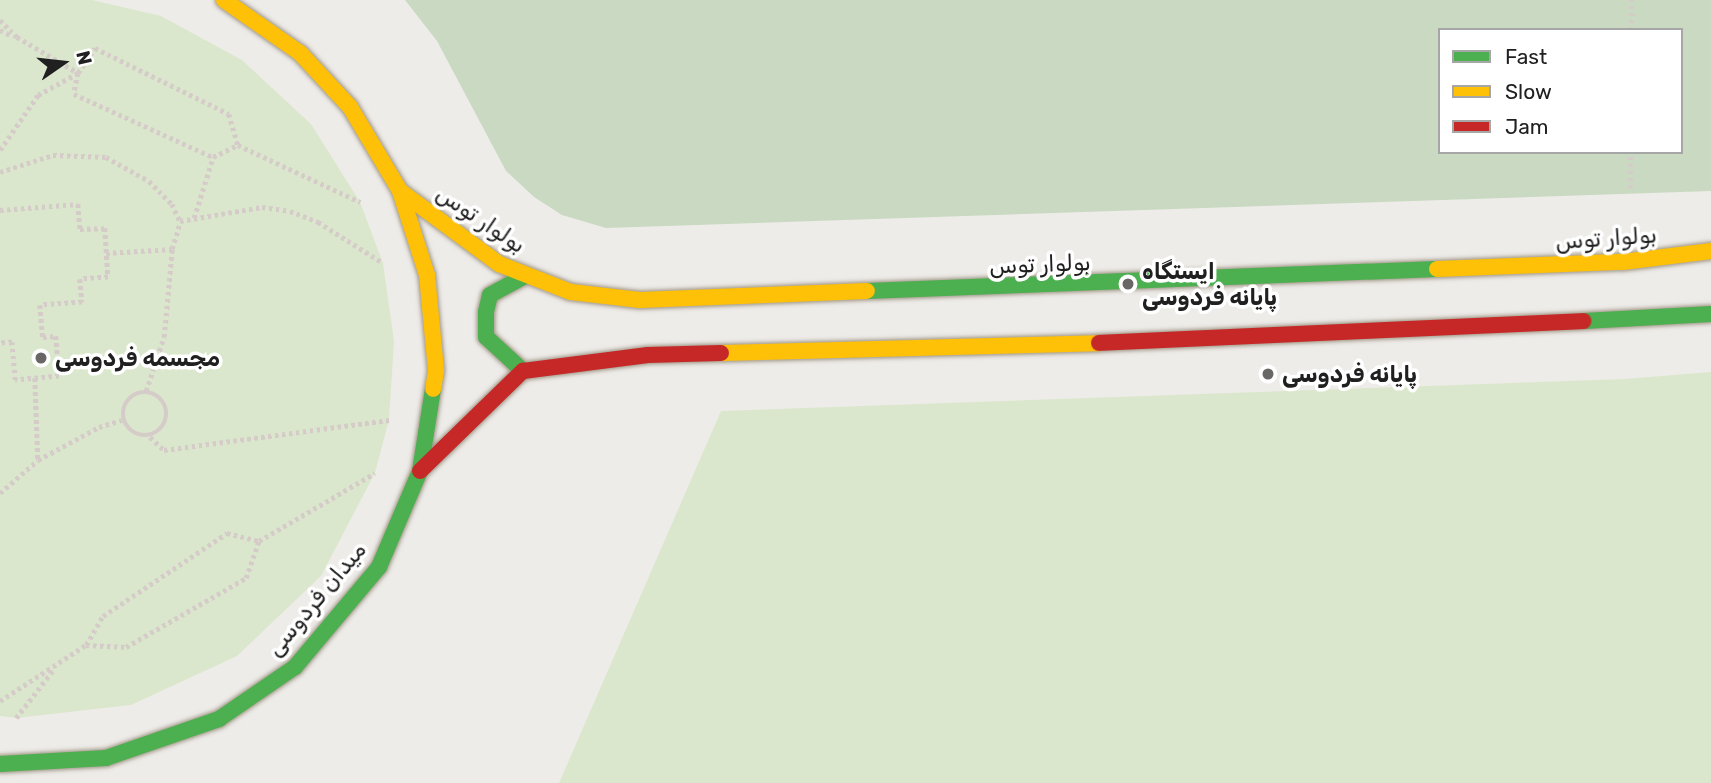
<!DOCTYPE html>
<html>
<head>
<meta charset="utf-8">
<style>
  body { margin:0 }
  #map { position:relative; width:1711px; height:783px; overflow:hidden; background:#eeece9; font-family:Rubik,"Noto Sans Arabic",sans-serif }
  div>[style] { position:absolute }
  .grass>* { inset:0; background:#dbe7cc }
  .forest>* { inset:0; background:#cad9c2 }
  .path>* { height:4.5px; margin-top:-2.25px; transform-origin:0; background:repeating-linear-gradient(90deg,#d5cbc9 0 3.5px,transparent 0 7px) }
  .path>.ring { margin:-2.25px; padding:0; box-sizing:content-box; background:none; border:4.5px solid #d5cbc9; border-radius:50% }
  .roads { filter:drop-shadow(0 0 2px #a29989) drop-shadow(0 0 2px #a29989) }
  .fast>* { height:16px; margin:-8px; padding:0 8px; transform-origin:8px; border-radius:8px; background:#4caf50 }
  .slow>* { height:16px; margin:-8px; padding:0 8px; transform-origin:8px; border-radius:8px; background:#ffc107 }
  .jam>* { height:16px; margin:-8px; padding:0 8px; transform-origin:8px; border-radius:8px; background:#c62828 }
  .dots>* { width:19px; height:19px; translate:-50% -50%; box-sizing:border-box; border:4px solid #fff; border-radius:50% }
  span { translate:-50% -50%; white-space:nowrap; text-align:center; line-height:1.15; -webkit-text-stroke:7px #fff; paint-order:stroke }
  .street-label { font-size:23px; color:#202020 }
  .poi-label { font-size:23px; color:#202020; font-weight:700 }
  .left { translate:0 -50%; text-align:left }
  .legend { position:absolute; left:1438px; top:28px; width:245px; height:126px; box-sizing:border-box; background:#fff; border:2px solid #a6a6a6; margin:0; padding:9px 12px; list-style:none; font-size:21px; color:#202020 }
  .legend li { display:flex; align-items:center; gap:14px; height:35px }
  .legend b { width:35px; border:2px solid #a6a6a6 }
  .north { position:absolute; left:28px; top:28px; width:70px; height:70px; -webkit-text-stroke:5px #fff; paint-order:stroke; rotate:76deg; font-size:19px; font-weight:700; line-height:28px; text-align:center; color:#202020 }
  .north::after { content:''; display:block; margin:auto; width:24px; height:32px; background:#202020; clip-path:polygon(50% 0,100% 100%,50% 72%,0 100%) }
</style>
</head>
<body>
<div id="map">
  <div class="grass">
    <div style="clip-path:polygon(0 0,92px 0,161px 16px,242px 60px,311px 124px,360px 202px,383px 263px,394px 341px,389px 420px,375px 473px,321px 576px,237px 656px,131px 705px,16px 718px,0 716px)"></div>
    <div style="clip-path:polygon(1711px 372px,1711px 783px,559px 783px,721px 411px,1624px 379px)"></div>
  </div>
  <div class="forest">
    <div style="clip-path:polygon(evenodd,405px 0,1711px 0,1711px 191px,606px 228px,562px 215px,534px 197px,506px 171px,437px 41px,405px 0,1440px 30px,1681px 30px,1681px 152px,1440px 152px,1440px 30px)"></div>
  </div>
  <div class="path">
    <div style="left:0;top:20px;width:24px;rotate:45deg"></div>
    <div style="left:17px;top:37px;width:71px;rotate:30.5deg"></div>
    <div style="left:78px;top:73px;width:30px;rotate:-56deg"></div>
    <div style="left:95px;top:48px;width:149px;rotate:26.2deg"></div>
    <div style="left:229px;top:114px;width:32px;rotate:74deg"></div>
    <div style="left:238px;top:145px;width:135px;rotate:25deg"></div>
    <div style="left:0;top:30px;width:14px;rotate:25deg"></div>
    <div style="left:1631px;top:30px;width:30px;rotate:-90deg"></div>
    <div style="left:0;top:150px;width:67px;rotate:-55.4deg"></div>
    <div style="left:38px;top:95px;width:46px;rotate:-28.8deg"></div>
    <div style="left:78px;top:73px;width:21px;rotate:101deg"></div>
    <div style="left:74px;top:94px;width:153px;rotate:24.4deg"></div>
    <div style="left:213px;top:157px;width:28px;rotate:-26deg"></div>
    <div style="left:0;top:172px;width:56px;rotate:-17.8deg"></div>
    <div style="left:53px;top:155px;width:53px;rotate:2.2deg"></div>
    <div style="left:106px;top:157px;width:49px;rotate:29.2deg"></div>
    <div style="left:149px;top:181px;width:33px;rotate:45deg"></div>
    <div style="left:172px;top:204px;width:19px;rotate:65deg"></div>
    <div style="left:180px;top:221px;width:83px;rotate:-9.7deg"></div>
    <div style="left:262px;top:207px;width:28px;rotate:8deg"></div>
    <div style="left:290px;top:211px;width:30px;rotate:21deg"></div>
    <div style="left:318px;top:222px;width:77px;rotate:32.2deg"></div>
    <div style="left:1630px;top:188px;width:36px;rotate:-90deg"></div>
    <div style="left:0;top:210px;width:78px;rotate:-4.4deg"></div>
    <div style="left:78px;top:204px;width:25px;rotate:85deg"></div>
    <div style="left:80px;top:229px;width:25px;rotate:-2deg"></div>
    <div style="left:105px;top:228px;width:49px;rotate:86.5deg"></div>
    <div style="left:108px;top:277px;width:28px;rotate:176deg"></div>
    <div style="left:80px;top:279px;width:23px;rotate:85deg"></div>
    <div style="left:82px;top:302px;width:42px;rotate:175.9deg"></div>
    <div style="left:40px;top:305px;width:32px;rotate:85deg"></div>
    <div style="left:43px;top:337px;width:13px;rotate:-4deg"></div>
    <div style="left:56px;top:336px;width:40px;rotate:85.7deg"></div>
    <div style="left:59px;top:376px;width:44px;rotate:174.8deg"></div>
    <div style="left:15px;top:380px;width:38px;rotate:-95deg"></div>
    <div style="left:12px;top:342px;width:12px;rotate:175deg"></div>
    <div style="left:194px;top:218px;width:64px;rotate:-72.7deg"></div>
    <div style="left:106px;top:253px;width:66px;rotate:-3.5deg"></div>
    <div style="left:35px;top:378px;width:82px;rotate:87.9deg"></div>
    <div style="left:146px;top:391px;width:57px;rotate:-71.6deg"></div>
    <div style="left:164px;top:337px;width:88px;rotate:-84.8deg"></div>
    <div style="left:172px;top:249px;width:28px;rotate:-73deg"></div>
    <div class="ring" style="left:123px;top:392px;width:39.5px;height:39.5px"></div>
    <div style="left:150px;top:437px;width:19px;rotate:43deg"></div>
    <div style="left:164px;top:450px;width:227px;rotate:-7.6deg"></div>
    <div style="left:0;top:493px;width:50px;rotate:-41deg"></div>
    <div style="left:38px;top:460px;width:69px;rotate:-28.4deg"></div>
    <div style="left:99px;top:427px;width:24px;rotate:-17deg"></div>
    <div style="left:86px;top:645px;width:40px;rotate:2.9deg"></div>
    <div style="left:126px;top:647px;width:138px;rotate:-29.9deg"></div>
    <div style="left:246px;top:578px;width:39px;rotate:-71deg"></div>
    <div style="left:0;top:701px;width:103px;rotate:-33.1deg"></div>
    <div style="left:86px;top:645px;width:34px;rotate:-60deg"></div>
    <div style="left:103px;top:616px;width:149px;rotate:-33.8deg"></div>
    <div style="left:227px;top:533px;width:33px;rotate:14deg"></div>
    <div style="left:259px;top:541px;width:134px;rotate:-30.4deg"></div>
    <div style="left:16px;top:718px;width:62px;rotate:-52.2deg"></div>
  </div>
  <div class="roads">
    <div class="fast">
      <div style="left:867px;top:291px;width:570px;rotate:-2.21deg"></div>
      <div style="left:1584px;top:321px;width:127px;rotate:-3.2deg"></div>
      <div style="left:523px;top:371px;width:50px;rotate:-137.4deg"></div>
      <div style="left:486px;top:337px;width:25px;rotate:-90deg"></div>
      <div style="left:486px;top:312px;width:17px;rotate:-77deg"></div>
      <div style="left:490px;top:295px;width:42px;rotate:-28.4deg"></div>
      <div style="left:0;top:764px;width:106px;rotate:-3.2deg"></div>
      <div style="left:106px;top:758px;width:120px;rotate:-19deg"></div>
      <div style="left:219px;top:719px;width:92px;rotate:-34.4deg"></div>
      <div style="left:295px;top:667px;width:131px;rotate:-50deg"></div>
      <div style="left:379px;top:567px;width:104px;rotate:-66.9deg"></div>
      <div style="left:420px;top:471px;width:83px;rotate:-81deg"></div>
    </div>
    <div class="slow">
      <div style="left:224px;top:0;width:93px;rotate:34.9deg"></div>
      <div style="left:300px;top:53px;width:74px;rotate:47.2deg"></div>
      <div style="left:350px;top:107px;width:98px;rotate:59.2deg"></div>
      <div style="left:400px;top:191px;width:88px;rotate:72.2deg"></div>
      <div style="left:427px;top:275px;width:96px;rotate:84.6deg"></div>
      <div style="left:436px;top:371px;width:18px;rotate:99deg"></div>
      <div style="left:400px;top:191px;width:123px;rotate:36.4deg"></div>
      <div style="left:499px;top:264px;width:77px;rotate:21.3deg"></div>
      <div style="left:571px;top:292px;width:69px;rotate:6.6deg"></div>
      <div style="left:640px;top:300px;width:227px;rotate:-2.3deg"></div>
      <div style="left:1437px;top:269px;width:186px;rotate:-2.2deg"></div>
      <div style="left:1623px;top:262px;width:89px;rotate:-7.1deg"></div>
      <div style="left:721px;top:353px;width:378px;rotate:-1.5deg"></div>
    </div>
    <div class="jam">
      <div style="left:1099px;top:343px;width:485px;rotate:-2.6deg"></div>
      <div style="left:420px;top:471px;width:144px;rotate:-44.2deg"></div>
      <div style="left:523px;top:371px;width:126px;rotate:-7.3deg"></div>
      <div style="left:648px;top:355px;width:73px;rotate:-1.6deg"></div>
    </div>
  </div>
  <div class="dots">
    <div style="left:1128px;top:284px;background:#686766"></div>
    <div style="left:41px;top:358px;background:#686766"></div>
    <div style="left:1268px;top:374px;background:#686766"></div>
  </div>
  <div class="street-label">
    <span style="left:481px;top:219px;rotate:34deg">بولوار توس</span>
    <span style="left:1606px;top:238px;rotate:-4deg">بولوار توس</span>
    <span style="left:1040px;top:264px;rotate:-2deg">بولوار توس</span>
    <span style="left:316px;top:599px;rotate:-50deg">میدان فردوسی</span>
  </div>
  <div class="poi-label">
    <span class="left" style="left:1142px;top:284px">ایستگاه<br>پایانه فردوسی</span>
    <span class="left" style="left:55px;top:358px">مجسمه فردوسی</span>
    <span class="left" style="left:1282px;top:374px">پایانه فردوسی</span>
  </div>
  <ul class="legend">
  <li><b style="height:9px;background:#4caf50"></b>Fast</li>
  <li><b style="height:9px;background:#ffc107"></b>Slow</li>
  <li><b style="height:9px;background:#c62828"></b>Jam</li>
  </ul>
  <div class="north">N</div>
</div>
</body>
</html>
